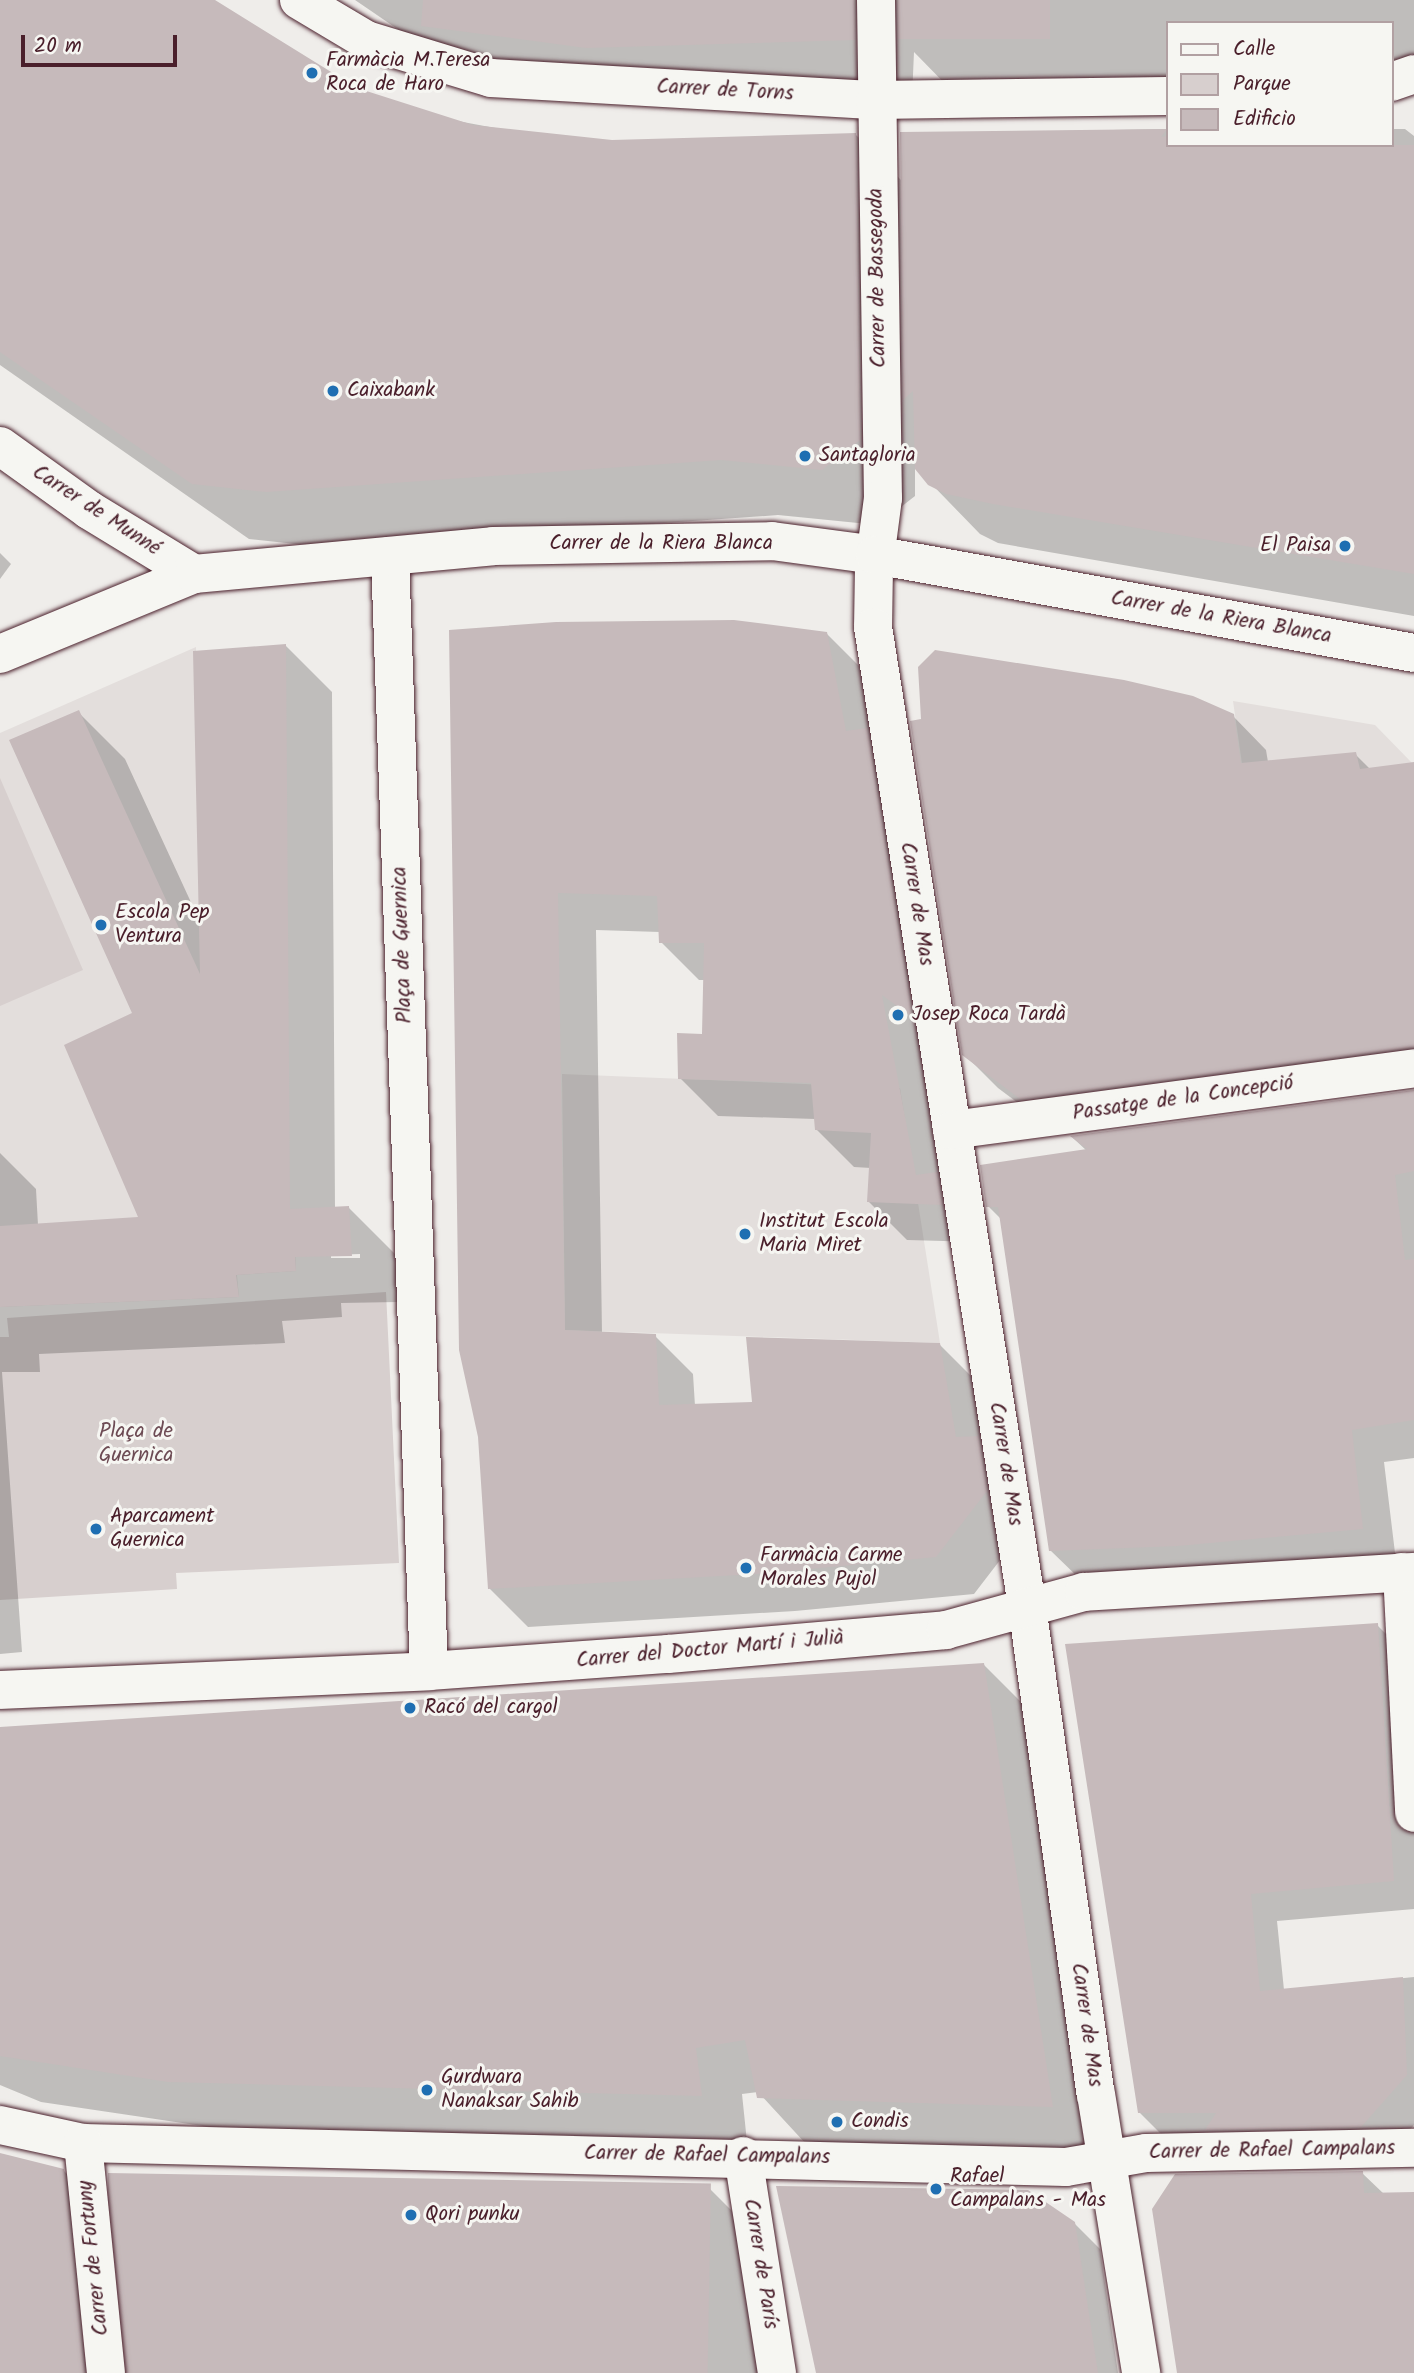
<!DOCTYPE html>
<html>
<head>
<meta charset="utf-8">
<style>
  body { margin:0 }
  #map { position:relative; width:1414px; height:2373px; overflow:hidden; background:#efedea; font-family:Kalam,sans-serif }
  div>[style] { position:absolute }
  .built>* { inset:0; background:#e3dedc }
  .green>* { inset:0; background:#d7cfce }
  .shadow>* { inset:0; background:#0003 }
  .building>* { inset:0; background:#c6babb; transform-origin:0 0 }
  .roads { filter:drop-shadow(0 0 2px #4a1f2b) drop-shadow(0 0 2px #4a1f2b) }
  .minor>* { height:38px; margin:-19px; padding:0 19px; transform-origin:19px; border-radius:19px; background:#f6f6f2 }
  .dots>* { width:19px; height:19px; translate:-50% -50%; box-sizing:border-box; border:4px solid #f6f6f2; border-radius:50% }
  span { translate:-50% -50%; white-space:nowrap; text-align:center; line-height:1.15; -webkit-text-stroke:6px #f6f6f2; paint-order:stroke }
  .poi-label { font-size:21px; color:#4a1f2b }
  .left { translate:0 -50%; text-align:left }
  .right { translate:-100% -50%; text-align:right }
  .street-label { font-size:21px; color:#4a1f2b }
  .park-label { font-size:21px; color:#6d4b54 }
  .legend { position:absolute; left:1166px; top:21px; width:228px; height:126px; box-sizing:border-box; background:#f6f6f2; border:2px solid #b1a0a2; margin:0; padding:9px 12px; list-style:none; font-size:21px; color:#4a1f2b }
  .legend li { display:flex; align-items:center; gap:14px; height:35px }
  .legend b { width:35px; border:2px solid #b1a0a2 }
  .scale { position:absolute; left:21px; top:35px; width:156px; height:32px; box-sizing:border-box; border:4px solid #4a1f2b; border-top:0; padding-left:9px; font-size:21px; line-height:24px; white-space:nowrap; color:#4a1f2b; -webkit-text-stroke:5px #f6f6f2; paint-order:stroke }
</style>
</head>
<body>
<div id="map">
  <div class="built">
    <div style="clip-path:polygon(196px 647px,203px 980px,295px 1246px,296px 1271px,237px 1275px,239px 1297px,0 1307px,0 733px)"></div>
    <div style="clip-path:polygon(1233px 701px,1375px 725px,1414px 765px,1262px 903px)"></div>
    <div style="clip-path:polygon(562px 1074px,900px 1088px,940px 1343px,565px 1330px)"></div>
  </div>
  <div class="green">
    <div style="clip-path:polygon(0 778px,83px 970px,0 1006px)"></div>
    <div style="clip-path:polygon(386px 1292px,399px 1563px,176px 1573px,177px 1589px,0 1600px,0 1337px,9px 1337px,7px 1318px)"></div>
  </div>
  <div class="shadow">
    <div style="clip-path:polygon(0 0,210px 0,357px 90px,436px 117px,533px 135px,612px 142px,855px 134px,902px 181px,902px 134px,1167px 129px,1167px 145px,1391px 145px,1391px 129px,1405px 129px,1414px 136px,1414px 616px,998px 543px,980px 534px,915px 467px,915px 496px,878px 525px,778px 515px,323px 547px,249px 539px,0 365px)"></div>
    <div style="clip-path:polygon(355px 0,1414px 0,1414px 91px,1391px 91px,1391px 23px,1167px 23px,1167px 94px,958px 97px,914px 52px,912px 98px,645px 105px,415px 41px)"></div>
    <div style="clip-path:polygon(0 553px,11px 564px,0 579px)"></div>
    <div style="clip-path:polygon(451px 632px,826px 633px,864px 671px,979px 1242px,907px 1240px,869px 1202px,871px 1168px,854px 1167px,816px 1129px,815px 1119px,718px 1116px,680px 1078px,703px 1035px,705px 980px,699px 980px,661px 942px,660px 932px,596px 930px,602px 1333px,655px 1336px,693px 1374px,695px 1406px,754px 1404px,939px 1344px,977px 1382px,1024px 1529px,974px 1594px,795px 1611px,528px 1627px,490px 1589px)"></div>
    <div style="clip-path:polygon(evenodd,286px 646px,332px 692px,335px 1208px,348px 1207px,395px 1254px,398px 1302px,341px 1303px,342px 1317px,282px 1321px,285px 1343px,39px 1354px,40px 1372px,2px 1372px,22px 1652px,0 1654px,0 1153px,36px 1189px,38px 1225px,140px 1219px,135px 1014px,78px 712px,125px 759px,201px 924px,286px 646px,360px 1254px,360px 1258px,331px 1258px,331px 1255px,360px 1254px)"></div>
    <div style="clip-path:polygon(1233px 716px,1266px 750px,1268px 762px,1355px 754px,1371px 770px,1414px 772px,1414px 1083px,1055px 1131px,998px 1088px,964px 1054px)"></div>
    <div style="clip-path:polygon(1414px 1092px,1414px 1458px,1384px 1462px,1396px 1561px,1084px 1583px,1050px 1550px,1002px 1220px,988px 1206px,1087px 1151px,1073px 1138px)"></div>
    <div style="clip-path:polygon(1377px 1625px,1405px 1653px,1414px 1777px,1414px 1909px,1277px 1921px,1284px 1990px,1414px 1977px,1414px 2125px,1388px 2154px,1167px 2140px,1140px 2113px)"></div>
    <div style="clip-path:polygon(983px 1664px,1030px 1711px,1099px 2154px,806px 2144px,758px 2092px,742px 2094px,747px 2142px,216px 2128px,41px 2102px,0 2085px,0 1729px)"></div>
    <div style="clip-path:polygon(0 2155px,63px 2170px,110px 2218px,125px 2373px,0 2373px)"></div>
    <div style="clip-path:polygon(1362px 2173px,1384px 2194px,1414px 2194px,1414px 2373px,1180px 2373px)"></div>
    <div style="clip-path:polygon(710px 2189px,757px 2236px,772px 2373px,129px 2373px)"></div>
    <div style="clip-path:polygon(1074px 2223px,1100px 2249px,1118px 2373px,818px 2373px)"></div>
  </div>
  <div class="building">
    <div style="clip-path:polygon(0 0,215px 0,357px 88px,473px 125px,612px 140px,856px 133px,860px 440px,822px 470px,721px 460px,266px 492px,192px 484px,0 352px)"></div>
    <div style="clip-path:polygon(423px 0,854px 0,855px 40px,586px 48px,421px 26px)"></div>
    <div style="left:898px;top:0;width:152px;height:39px"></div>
    <div style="clip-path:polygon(1167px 129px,1161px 137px,1167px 136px,1167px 145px,1414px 145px,1414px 574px,993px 504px,946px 494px,928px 485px,915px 469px,913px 391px,903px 400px,900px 132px)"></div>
    <div style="clip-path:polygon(734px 620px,827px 632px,846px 731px,867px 728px,912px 1017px,882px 995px,916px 1175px,937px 1172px,942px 1205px,867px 1202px,871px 1133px,815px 1130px,811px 1083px,678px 1079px,677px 1033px,702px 1034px,704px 943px,659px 943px,657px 896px,558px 893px,565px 1330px,656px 1334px,659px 1405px,752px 1402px,746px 1337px,940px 1343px,956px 1437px,978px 1436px,987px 1491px,936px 1557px,756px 1574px,488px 1589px,478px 1437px,459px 1350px,449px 630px,556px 622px)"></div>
    <div style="clip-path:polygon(286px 644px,290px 1209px,349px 1206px,352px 1256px,295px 1257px,296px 1271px,236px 1275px,239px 1297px,0 1307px,0 1226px,138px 1217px,64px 1045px,132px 1013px,9px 740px,79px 710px,200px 974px,193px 651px)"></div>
    <div style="clip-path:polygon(935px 650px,1124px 680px,1193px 696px,1234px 714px,1241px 763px,1356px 752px,1360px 769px,1414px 762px,1414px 1047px,1020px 1099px,962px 1055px,910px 721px,921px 719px,918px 667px)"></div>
    <div style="clip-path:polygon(1414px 1090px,1414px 1171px,1395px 1175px,1405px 1260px,1414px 1259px,1414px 1420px,1352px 1430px,1363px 1529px,1178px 1546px,1049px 1551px,998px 1207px,986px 1207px,980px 1165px,1087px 1149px,1070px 1136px)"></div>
    <div style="clip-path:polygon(1378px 1623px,1394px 1881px,1251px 1894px,1260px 1991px,1403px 1977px,1407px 2075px,1361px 2127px,1205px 2130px,1216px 2113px,1138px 2113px,1065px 1644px)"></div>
    <div style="clip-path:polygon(984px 1663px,1053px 2107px,757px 2098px,745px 2040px,696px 2048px,702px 2096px,168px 2082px,0 2056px,0 1727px)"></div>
    <div style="clip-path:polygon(0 2153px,64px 2169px,84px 2373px,0 2373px)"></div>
    <div style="clip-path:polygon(1363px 2171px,1364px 2193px,1414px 2192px,1414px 2373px,1177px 2373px,1152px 2209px,1175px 2174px)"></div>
    <div style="left:108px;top:2173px;width:603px;height:201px;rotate:1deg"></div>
    <div style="clip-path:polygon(776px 2186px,1028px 2190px,1075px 2222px,1098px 2373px,816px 2373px)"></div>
  </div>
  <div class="roads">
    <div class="minor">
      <div style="left:299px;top:0;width:78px;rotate:30.8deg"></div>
      <div style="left:366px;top:40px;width:131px;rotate:16.9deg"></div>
      <div style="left:491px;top:78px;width:385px;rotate:3.3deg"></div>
      <div style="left:875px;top:100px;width:292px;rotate:-0.8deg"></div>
      <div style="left:876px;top:0;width:498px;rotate:89.2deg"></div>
      <div style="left:883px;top:498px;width:69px;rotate:97.5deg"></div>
      <div style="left:874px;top:566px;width:61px;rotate:90.9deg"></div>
      <div style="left:873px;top:627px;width:991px;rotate:81.06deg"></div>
      <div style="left:1027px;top:1606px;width:493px;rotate:82deg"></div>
      <div style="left:1096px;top:2094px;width:283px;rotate:80.8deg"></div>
      <div style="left:1391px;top:82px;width:24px;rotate:-19deg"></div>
      <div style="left:0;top:446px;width:110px;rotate:35.7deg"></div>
      <div style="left:89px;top:510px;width:123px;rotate:31.4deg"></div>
      <div style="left:390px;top:556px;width:1116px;rotate:88deg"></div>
      <div style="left:0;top:654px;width:210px;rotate:-22.4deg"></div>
      <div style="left:194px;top:574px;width:300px;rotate:-5.3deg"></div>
      <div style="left:493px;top:546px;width:279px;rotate:-1deg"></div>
      <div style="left:772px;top:541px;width:104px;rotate:7.7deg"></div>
      <div style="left:875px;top:555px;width:548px;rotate:10.3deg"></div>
      <div style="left:952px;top:1130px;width:466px;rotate:-7.6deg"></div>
      <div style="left:1402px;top:1572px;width:241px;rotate:87.1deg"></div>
      <div style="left:0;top:1690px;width:429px;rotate:-2.5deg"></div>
      <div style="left:429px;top:1671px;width:240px;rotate:-4.1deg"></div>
      <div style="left:668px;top:1654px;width:279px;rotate:-4.9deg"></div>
      <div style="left:946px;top:1630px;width:143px;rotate:-15.4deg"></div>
      <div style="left:1084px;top:1592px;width:331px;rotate:-3.5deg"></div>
      <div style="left:0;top:2125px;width:85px;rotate:12.2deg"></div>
      <div style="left:83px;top:2143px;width:983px;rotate:1.4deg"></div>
      <div style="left:1066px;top:2167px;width:81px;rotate:-9.9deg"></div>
      <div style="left:1146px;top:2153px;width:268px;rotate:-1.1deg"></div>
      <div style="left:83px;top:2143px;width:231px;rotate:84.3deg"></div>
      <div style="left:743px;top:2156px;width:220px;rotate:81.1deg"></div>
    </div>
  </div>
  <div class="dots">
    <div style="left:312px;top:73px;background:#1f6fb2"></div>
    <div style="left:333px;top:391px;background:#1f6fb2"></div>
    <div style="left:805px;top:456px;background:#1f6fb2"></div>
    <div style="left:1345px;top:546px;background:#1f6fb2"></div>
    <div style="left:101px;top:925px;background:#1f6fb2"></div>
    <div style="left:898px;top:1015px;background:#1f6fb2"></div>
    <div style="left:745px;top:1234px;background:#1f6fb2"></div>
    <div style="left:96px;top:1529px;background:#1f6fb2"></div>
    <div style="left:746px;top:1568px;background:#1f6fb2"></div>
    <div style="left:410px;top:1708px;background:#1f6fb2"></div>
    <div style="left:427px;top:2090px;background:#1f6fb2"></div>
    <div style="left:837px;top:2122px;background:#1f6fb2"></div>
    <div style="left:936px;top:2189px;background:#1f6fb2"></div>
    <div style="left:411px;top:2215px;background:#1f6fb2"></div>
  </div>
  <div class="poi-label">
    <span class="left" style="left:326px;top:73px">Farmàcia M.Teresa<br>Roca de Haro</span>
    <span class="left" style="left:347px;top:391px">Caixabank</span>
    <span class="left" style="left:819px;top:456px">Santagloria</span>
    <span class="right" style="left:1331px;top:546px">El Paisa</span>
    <span class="left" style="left:115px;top:925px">Escola Pep<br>Ventura</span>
    <span class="left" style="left:912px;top:1015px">Josep Roca Tardà</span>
    <span class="left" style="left:759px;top:1234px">Institut Escola<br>Maria Miret</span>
    <span class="left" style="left:110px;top:1529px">Aparcament<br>Guernica</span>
    <span class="left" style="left:760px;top:1568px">Farmàcia Carme<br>Morales Pujol</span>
    <span class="left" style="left:424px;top:1708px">Racó del cargol</span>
    <span class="left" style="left:441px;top:2090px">Gurdwara<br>Nanaksar Sahib</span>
    <span class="left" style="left:851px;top:2122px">Condis</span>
    <span class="left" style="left:950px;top:2189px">Rafael<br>Campalans - Mas</span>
    <span class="left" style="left:425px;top:2215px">Qori punku</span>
  </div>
  <div class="street-label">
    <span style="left:725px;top:91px;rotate:3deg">Carrer de Torns</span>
    <span style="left:878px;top:278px;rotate:-91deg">Carrer de Bassegoda</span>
    <span style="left:96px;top:511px;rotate:33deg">Carrer de Munné</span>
    <span style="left:661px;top:544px">Carrer de la Riera Blanca</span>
    <span style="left:1221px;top:618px;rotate:10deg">Carrer de la Riera Blanca</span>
    <span style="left:916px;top:904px;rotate:81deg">Carrer de Mas</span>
    <span style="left:403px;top:945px;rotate:-92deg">Plaça de Guernica</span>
    <span style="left:1183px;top:1099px;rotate:-8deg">Passatge de la Concepció</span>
    <span style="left:1005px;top:1464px;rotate:81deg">Carrer de Mas</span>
    <span style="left:710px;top:1650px;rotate:-5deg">Carrer del Doctor Martí i Julià</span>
    <span style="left:1086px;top:2025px;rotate:82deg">Carrer de Mas</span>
    <span style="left:1272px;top:2151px;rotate:-1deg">Carrer de Rafael Campalans</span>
    <span style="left:707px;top:2156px;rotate:1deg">Carrer de Rafael Campalans</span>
    <span style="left:94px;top:2258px;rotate:-96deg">Carrer de Fortuny</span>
    <span style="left:760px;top:2264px;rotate:81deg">Carrer de París</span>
  </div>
  <div class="park-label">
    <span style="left:136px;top:1444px">Plaça de<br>Guernica</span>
  </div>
  <ul class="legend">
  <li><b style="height:9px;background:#f6f6f2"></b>Calle</li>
  <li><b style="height:19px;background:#d7cfce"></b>Parque</li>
  <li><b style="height:19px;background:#c6babb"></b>Edificio</li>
  </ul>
  <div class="scale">20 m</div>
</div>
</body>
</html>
